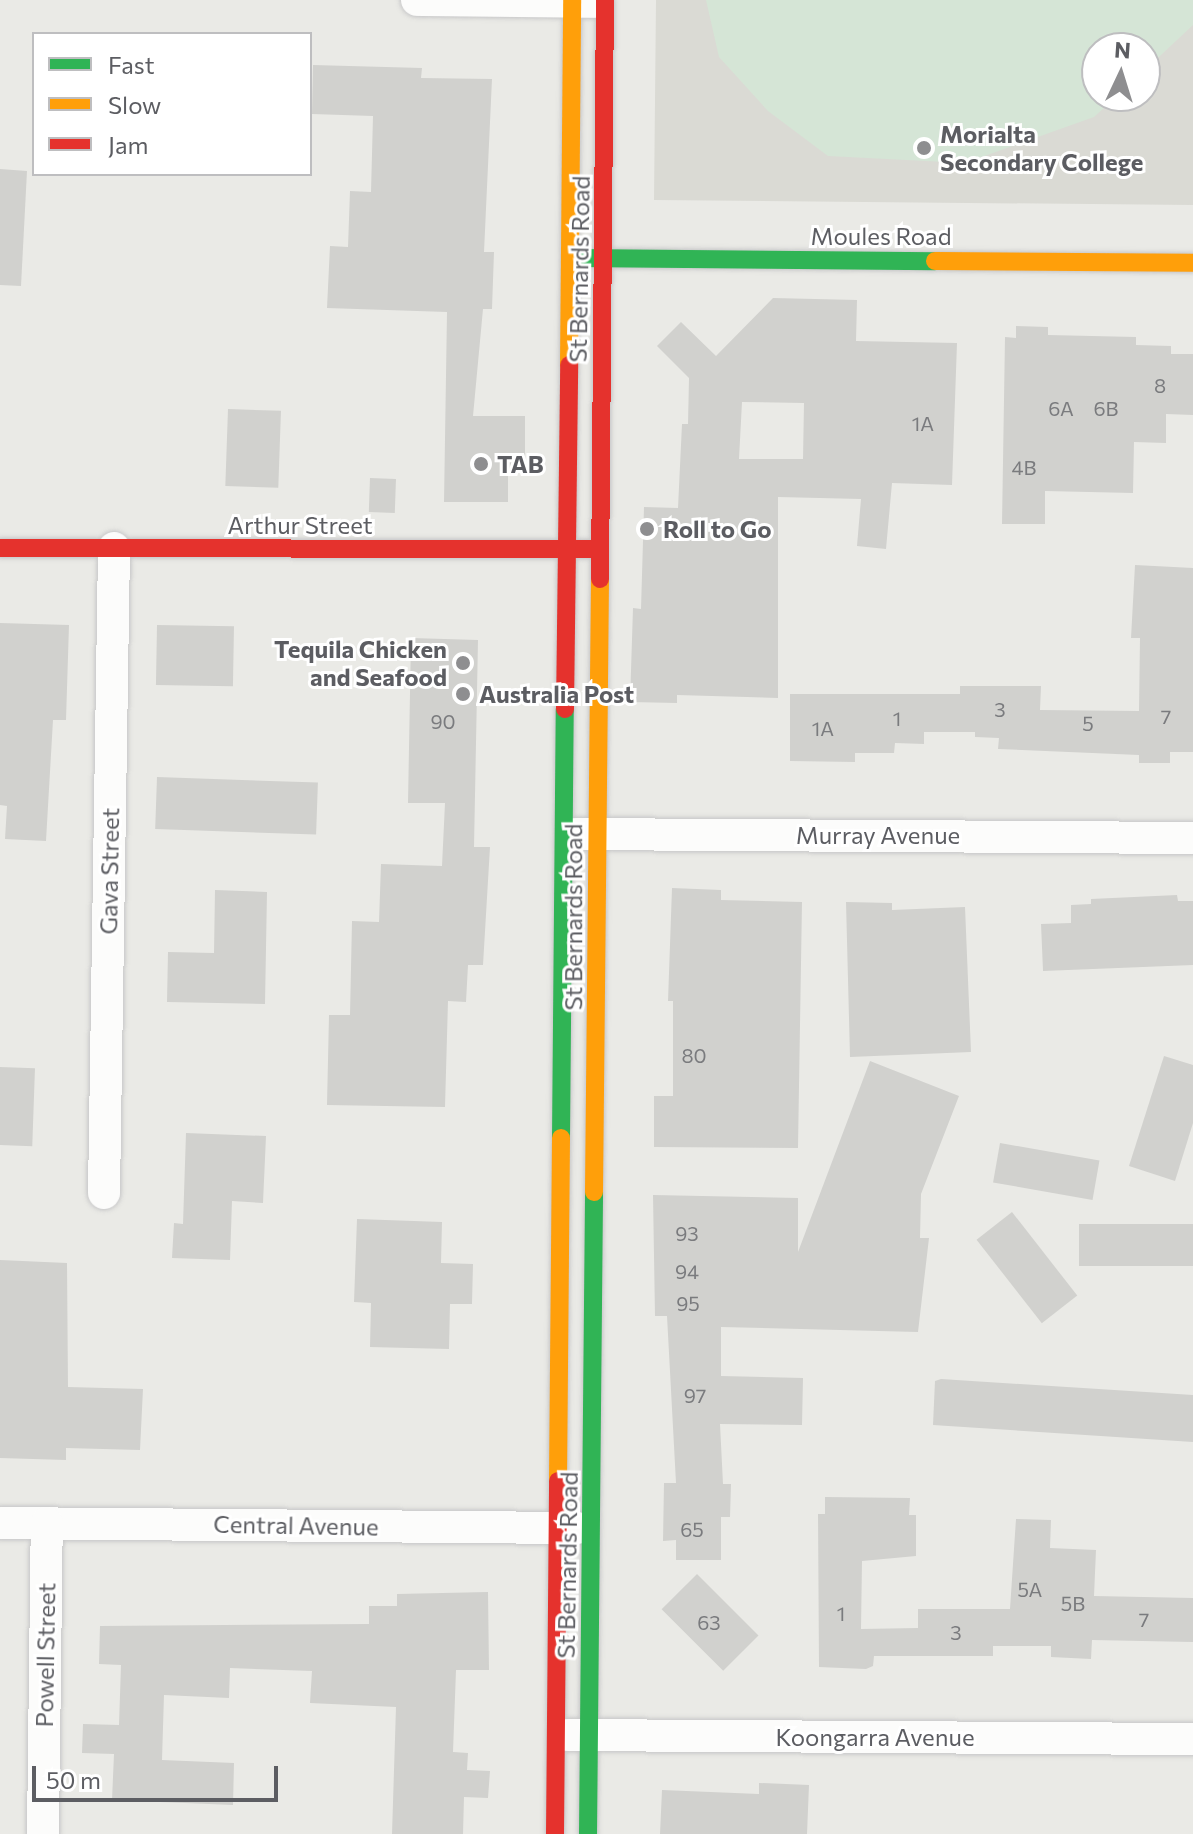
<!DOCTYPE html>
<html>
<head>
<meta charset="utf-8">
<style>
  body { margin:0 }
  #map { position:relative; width:1193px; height:1834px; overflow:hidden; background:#eaeae6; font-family:Commissioner,sans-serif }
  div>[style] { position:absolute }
  .education>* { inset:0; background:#dadad4 }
  .green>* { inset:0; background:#d5e5d6 }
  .building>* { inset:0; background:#d1d1ce; transform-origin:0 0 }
  .roads { filter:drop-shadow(0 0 2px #c7c7c8) drop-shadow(0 0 2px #c7c7c8) }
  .street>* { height:32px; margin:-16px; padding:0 16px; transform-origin:16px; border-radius:16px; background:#fcfcfb }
  .fast>* { height:18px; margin:-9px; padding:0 9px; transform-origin:9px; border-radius:9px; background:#30b455 }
  .slow>* { height:18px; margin:-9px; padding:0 9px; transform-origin:9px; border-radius:9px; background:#ff9f0a }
  .jam>* { height:18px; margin:-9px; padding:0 9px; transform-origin:9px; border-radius:9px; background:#e5322d }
  .dots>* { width:22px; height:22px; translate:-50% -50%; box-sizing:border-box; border:4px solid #fff; border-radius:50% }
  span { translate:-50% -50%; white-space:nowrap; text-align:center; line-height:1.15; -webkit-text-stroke:6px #fff; paint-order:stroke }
  .number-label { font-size:20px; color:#7a7b7e }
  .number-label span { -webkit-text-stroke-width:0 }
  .poi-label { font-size:24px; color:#5c5d62; font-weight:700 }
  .left { translate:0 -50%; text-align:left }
  .right { translate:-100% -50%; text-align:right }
  .street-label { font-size:24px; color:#5c5d62 }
  .legend { position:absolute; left:32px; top:32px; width:280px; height:144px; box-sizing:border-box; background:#fff; border:2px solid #bebec0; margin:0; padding:10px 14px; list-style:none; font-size:24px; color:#5c5d62 }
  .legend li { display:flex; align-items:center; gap:16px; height:40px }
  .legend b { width:40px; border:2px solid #bebec0 }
  .north { position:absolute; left:1081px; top:32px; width:80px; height:80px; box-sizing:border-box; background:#fff; border:2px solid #bebec0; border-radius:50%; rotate:4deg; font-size:22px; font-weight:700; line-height:32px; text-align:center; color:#5c5d62 }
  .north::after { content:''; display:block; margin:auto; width:28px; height:36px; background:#8e8e90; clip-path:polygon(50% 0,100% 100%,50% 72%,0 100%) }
  .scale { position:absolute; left:32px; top:1766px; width:246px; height:36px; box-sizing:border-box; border:4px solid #5c5d62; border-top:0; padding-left:10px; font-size:24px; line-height:28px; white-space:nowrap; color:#5c5d62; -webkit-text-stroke:6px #fff; paint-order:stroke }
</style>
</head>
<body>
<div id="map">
  <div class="education">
    <div style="clip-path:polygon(evenodd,656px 0,1193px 0,1193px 205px,654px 200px,656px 0,1097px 48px,1145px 48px,1145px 96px,1097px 96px,1097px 48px)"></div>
  </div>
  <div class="green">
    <div style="clip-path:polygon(706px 0,1193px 0,1193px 25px,1145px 70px,1145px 48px,1097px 48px,1097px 96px,1117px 96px,1094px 117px,965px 163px,828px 156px,768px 111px,719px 57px)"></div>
  </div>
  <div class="building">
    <div style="clip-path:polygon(313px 65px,422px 68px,421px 78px,492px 79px,484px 252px,494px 252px,492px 309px,483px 309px,473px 416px,525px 416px,525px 457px,508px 471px,508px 502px,444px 502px,447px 312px,327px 308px,330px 246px,348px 247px,350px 191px,371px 192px,373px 116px,312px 114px)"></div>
    <div style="clip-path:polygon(0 169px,27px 171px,21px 286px,0 285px)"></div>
    <div style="clip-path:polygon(evenodd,773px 298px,857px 300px,856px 341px,957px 343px,952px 485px,892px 483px,886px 549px,857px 546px,861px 499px,778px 497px,778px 698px,677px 695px,677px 703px,630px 702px,633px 608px,641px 609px,644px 507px,678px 508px,682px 424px,688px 424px,689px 378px,657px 346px,681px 322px,716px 356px,773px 298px,742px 402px,804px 403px,803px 459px,739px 459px,742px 402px)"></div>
    <div style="clip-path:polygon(1016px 326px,1048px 327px,1048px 335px,1136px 337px,1136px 345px,1171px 346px,1171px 354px,1193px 354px,1193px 415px,1166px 414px,1166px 443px,1134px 442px,1133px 493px,1045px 491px,1045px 524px,1002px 524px,1005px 337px,1016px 338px)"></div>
    <div style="left:228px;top:409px;width:53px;height:77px;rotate:2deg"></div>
    <div style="left:370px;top:478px;width:26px;height:34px;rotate:2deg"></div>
    <div style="clip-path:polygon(1135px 565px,1193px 568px,1193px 752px,1170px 752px,1170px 763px,1139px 763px,1139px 755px,998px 749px,999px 738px,975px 737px,975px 732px,924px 732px,924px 744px,895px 743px,894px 753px,855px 753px,855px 762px,790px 761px,790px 694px,960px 694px,960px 686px,1041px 686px,1040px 710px,1139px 711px,1140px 638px,1131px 638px)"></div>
    <div style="clip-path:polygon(0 623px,69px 625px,66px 720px,53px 720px,46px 841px,5px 839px,7px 806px,0 805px)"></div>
    <div style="left:157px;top:625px;width:77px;height:60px;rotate:1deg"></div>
    <div style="clip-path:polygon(411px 638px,478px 640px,474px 847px,490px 847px,483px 965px,468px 965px,466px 1002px,448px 1001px,445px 1107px,327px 1105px,329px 1015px,350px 1015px,352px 921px,379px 922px,381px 864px,442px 866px,445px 803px,408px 803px)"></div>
    <div style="left:157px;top:777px;width:161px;height:52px;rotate:2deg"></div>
    <div style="clip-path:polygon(672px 888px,721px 890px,721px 900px,802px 902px,798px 1148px,654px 1147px,654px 1096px,673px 1096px,673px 1001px,668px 1001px)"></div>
    <div style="clip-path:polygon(215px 890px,267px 892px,265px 1004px,167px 1002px,168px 952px,214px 953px)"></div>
    <div style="clip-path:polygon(1177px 895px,1178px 901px,1193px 901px,1193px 965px,1043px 971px,1041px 924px,1071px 923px,1071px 905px,1091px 904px,1091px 899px)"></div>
    <div style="clip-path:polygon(846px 902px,892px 903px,892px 910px,965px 907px,971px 1052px,850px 1057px)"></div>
    <div style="clip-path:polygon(1164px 1056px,1193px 1065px,1193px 1123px,1175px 1181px,1129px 1166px)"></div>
    <div style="clip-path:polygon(870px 1061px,959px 1096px,921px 1194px,920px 1238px,929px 1238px,918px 1332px,721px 1327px,721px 1376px,803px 1378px,802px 1425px,720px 1424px,723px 1484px,731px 1484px,730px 1517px,721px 1517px,721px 1560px,676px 1560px,676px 1540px,663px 1541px,664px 1483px,676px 1483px,667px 1316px,655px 1316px,653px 1195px,798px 1198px,798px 1252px)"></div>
    <div style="left:0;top:1067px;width:35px;height:78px;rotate:2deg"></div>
    <div style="clip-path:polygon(186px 1133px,266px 1136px,263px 1203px,232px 1201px,230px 1260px,172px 1258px,174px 1223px,183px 1224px)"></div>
    <div style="left:1000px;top:1143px;width:101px;height:40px;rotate:10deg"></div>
    <div style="left:1012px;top:1212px;width:106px;height:45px;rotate:52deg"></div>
    <div style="clip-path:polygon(357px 1219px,442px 1222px,441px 1263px,473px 1264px,472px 1304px,450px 1304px,449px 1349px,370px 1347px,371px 1303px,354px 1302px)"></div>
    <div style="left:1193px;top:1224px;width:42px;height:114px;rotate:90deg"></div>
    <div style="clip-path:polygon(0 1260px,67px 1263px,68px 1387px,143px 1389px,140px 1450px,66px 1448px,66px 1460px,0 1458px)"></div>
    <div style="clip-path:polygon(941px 1379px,1193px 1395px,1193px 1442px,933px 1425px,935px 1381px)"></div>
    <div style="clip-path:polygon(825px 1497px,910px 1498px,909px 1515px,916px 1515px,916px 1556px,862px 1561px,861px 1629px,918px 1628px,918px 1609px,1010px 1609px,1016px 1519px,1051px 1520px,1050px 1548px,1096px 1550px,1094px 1596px,1193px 1598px,1193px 1642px,1092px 1640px,1091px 1659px,1051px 1657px,1051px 1646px,993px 1646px,993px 1656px,874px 1656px,873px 1666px,866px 1669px,819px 1667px,818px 1514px,825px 1514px)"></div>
    <div style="left:697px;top:1574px;width:87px;height:50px;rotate:45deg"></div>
    <div style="clip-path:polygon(488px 1592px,489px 1670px,456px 1670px,453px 1752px,468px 1753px,467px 1770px,490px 1771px,488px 1798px,464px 1797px,463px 1834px,392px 1834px,396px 1707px,310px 1703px,312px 1671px,230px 1668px,229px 1698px,164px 1695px,162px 1760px,234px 1763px,233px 1805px,112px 1800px,114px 1754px,82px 1753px,83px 1724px,119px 1725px,121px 1665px,99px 1664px,100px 1626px,369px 1624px,369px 1606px,397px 1606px,397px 1594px)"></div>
    <div style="clip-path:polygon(759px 1783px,809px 1785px,807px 1834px,660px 1834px,662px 1790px,759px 1794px)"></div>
  </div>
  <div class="roads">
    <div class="street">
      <div style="left:417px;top:0;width:177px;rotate:0.6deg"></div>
      <div style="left:576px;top:834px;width:617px;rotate:0.37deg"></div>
      <div style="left:104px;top:1193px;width:645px;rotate:-89.11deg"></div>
      <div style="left:0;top:1523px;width:577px;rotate:0.5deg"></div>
      <div style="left:568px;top:1735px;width:625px;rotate:0.37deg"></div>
      <div style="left:43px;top:1834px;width:311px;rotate:-89.3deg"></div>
    </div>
    <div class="fast">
      <div style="left:576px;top:258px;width:359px;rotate:0.5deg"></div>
      <div style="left:561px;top:1138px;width:429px;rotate:-89.5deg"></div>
      <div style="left:588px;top:1834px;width:642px;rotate:-89.46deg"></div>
    </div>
    <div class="slow">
      <div style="left:935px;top:261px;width:258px;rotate:0.4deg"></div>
      <div style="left:569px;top:365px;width:365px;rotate:-89.5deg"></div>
      <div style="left:594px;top:1192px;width:613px;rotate:-89.44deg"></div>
      <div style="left:558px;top:1481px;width:343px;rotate:-89.5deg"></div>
    </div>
    <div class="jam">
      <div style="left:0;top:548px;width:593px;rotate:0.1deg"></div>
      <div style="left:600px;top:579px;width:579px;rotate:-89.51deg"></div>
      <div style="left:565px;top:709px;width:344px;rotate:-89.3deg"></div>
      <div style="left:555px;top:1834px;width:353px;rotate:-89.5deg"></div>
    </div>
  </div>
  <div class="dots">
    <div style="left:924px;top:148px;background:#8e8e90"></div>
    <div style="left:481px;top:464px;background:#8e8e90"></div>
    <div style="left:647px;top:529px;background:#8e8e90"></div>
    <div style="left:463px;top:663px;background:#8e8e90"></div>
    <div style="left:463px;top:694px;background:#8e8e90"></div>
  </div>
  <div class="number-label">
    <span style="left:1160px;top:385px">8</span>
    <span style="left:1061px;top:408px">6A</span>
    <span style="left:1106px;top:408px">6B</span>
    <span style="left:923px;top:423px">1A</span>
    <span style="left:1024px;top:467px">4B</span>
    <span style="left:1000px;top:709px">3</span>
    <span style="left:1166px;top:716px">7</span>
    <span style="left:897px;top:718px">1</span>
    <span style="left:443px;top:721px">90</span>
    <span style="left:1088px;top:723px">5</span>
    <span style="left:823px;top:728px">1A</span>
    <span style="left:694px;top:1055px">80</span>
    <span style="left:687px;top:1233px">93</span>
    <span style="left:687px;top:1271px">94</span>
    <span style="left:688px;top:1303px">95</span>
    <span style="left:695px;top:1395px">97</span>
    <span style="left:692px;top:1529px">65</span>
    <span style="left:1030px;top:1589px">5A</span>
    <span style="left:1073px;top:1603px">5B</span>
    <span style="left:841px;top:1613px">1</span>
    <span style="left:1144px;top:1619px">7</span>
    <span style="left:709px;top:1622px">63</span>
    <span style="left:956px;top:1632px">3</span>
  </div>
  <div class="poi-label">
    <span class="left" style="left:940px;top:148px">Morialta<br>Secondary College</span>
    <span class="left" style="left:497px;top:464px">TAB</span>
    <span class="left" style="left:663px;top:529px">Roll to Go</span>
    <span class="right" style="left:447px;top:663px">Tequila Chicken<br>and Seafood</span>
    <span class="left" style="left:479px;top:694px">Australia Post</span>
  </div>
  <div class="street-label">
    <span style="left:881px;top:236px">Moules Road</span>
    <span style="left:579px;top:269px;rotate:-89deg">St Bernards Road</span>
    <span style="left:300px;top:525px">Arthur Street</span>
    <span style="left:878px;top:835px">Murray Avenue</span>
    <span style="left:109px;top:871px;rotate:-89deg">Gava Street</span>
    <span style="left:573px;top:917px;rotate:-90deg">St Bernards Road</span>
    <span style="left:296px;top:1525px;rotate:1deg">Central Avenue</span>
    <span style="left:567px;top:1565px;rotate:-89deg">St Bernards Road</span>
    <span style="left:45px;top:1655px;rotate:-89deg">Powell Street</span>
    <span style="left:875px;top:1737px">Koongarra Avenue</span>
  </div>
  <ul class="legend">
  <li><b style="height:10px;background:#30b455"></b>Fast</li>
  <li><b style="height:10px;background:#ff9f0a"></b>Slow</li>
  <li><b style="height:10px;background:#e5322d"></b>Jam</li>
  </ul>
  <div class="north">N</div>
  <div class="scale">50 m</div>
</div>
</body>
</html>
